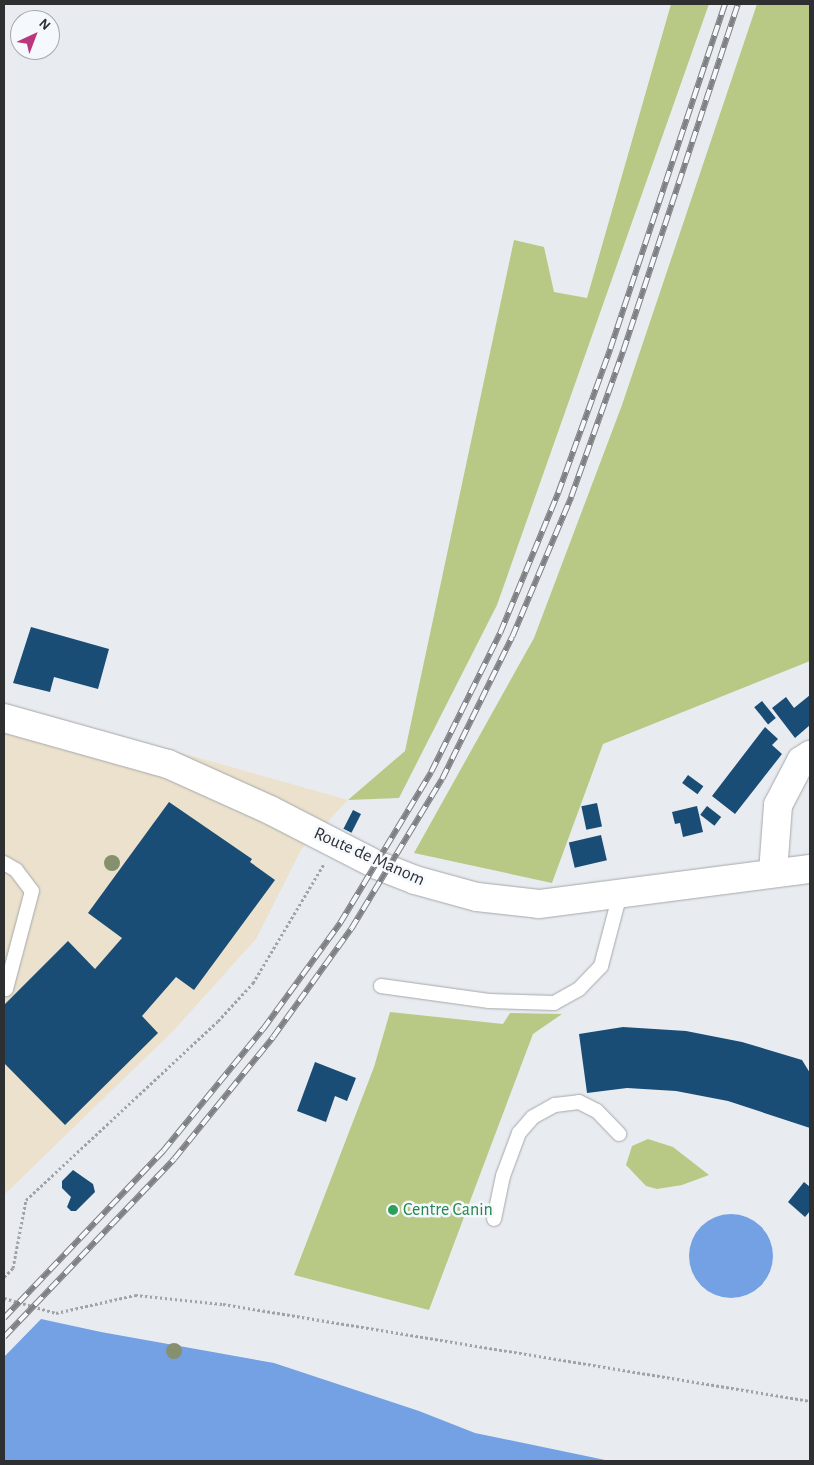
<!DOCTYPE html>
<html>
<head>
<meta charset="utf-8">
<style>
  body { margin:0 }
  #map { position:relative; width:814px; height:1465px; overflow:hidden; background:#e8ecf0; font-family:"Alegreya Sans",sans-serif }
  div>[style] { position:absolute }
  .industrial>* { inset:0; background:#ebe1cc }
  .green>* { inset:0; background:#b7c984 }
  .water>* { inset:0; background:#73a1e4 }
  .round { border-radius:50% }
  .pier>* { inset:0; background:#e8ecf0 }
  .building>* { inset:0; background:#1a4d76; transform-origin:0 0 }
  .path>* { height:3px; margin-top:-1.5px; transform-origin:0; background:repeating-linear-gradient(90deg,#a1a4a7 0 2.5px,transparent 0 5px) }
  .roads { filter:drop-shadow(0 0 1px #a4a8ab) drop-shadow(0 0 1px #a4a8ab) }
  .service>* { height:14px; margin:-7px; padding:0 7px; transform-origin:7px; border-radius:7px; background:#fff }
  .minor>* { height:28px; margin:-14px; padding:0 14px; transform-origin:14px; border-radius:14px; background:#fff }
  .tertiary>* { height:28px; margin:-14px; padding:0 14px; transform-origin:14px; border-radius:14px; background:#fff }
  .rail>* { height:5.5px; margin-top:-2.75px; transform-origin:0; background:repeating-linear-gradient(90deg,#f5f9fd 0 11px,#7e8083 0 22px); box-sizing:border-box; border-block:1px solid #7e8083 }
  .trees>* { width:16px; height:16px; margin:-8px; border-radius:50%; background:#87906e }
  .dots>* { width:14px; height:14px; translate:-50% -50%; box-sizing:border-box; border:2px solid #f5f9fd; border-radius:50% }
  span { translate:-50% -50%; white-space:nowrap; text-align:center; line-height:1.15; -webkit-text-stroke:5px #f5f9fd; paint-order:stroke }
  .street-label { font-size:18px; color:#2e2f31 }
  .leisure-label { font-size:18px; color:#27864d }
  .left { translate:0 -50%; text-align:left }
  .frame { position:absolute; inset:0; border:5px solid #2e2f31; pointer-events:none }
  .north { position:absolute; left:10px; top:10px; width:50px; height:50px; box-sizing:border-box; background:#f5f9fd; border:1px solid #a5a8ab; border-radius:50%; rotate:43deg; font-size:14px; font-weight:700; line-height:20px; text-align:center; color:#2e2f31 }
  .north::after { content:''; display:block; margin:auto; width:18px; height:22px; background:#ba367d; clip-path:polygon(50% 0,100% 100%,50% 72%,0 100%) }
</style>
</head>
<body>
<div id="map">
  <div class="industrial">
    <div style="clip-path:polygon(4px 703px,348px 800px,301px 850px,256px 939px,174px 1030px,4px 1195px)"></div>
  </div>
  <div class="green">
    <div style="clip-path:polygon(671px 4px,709px 4px,497px 605px,399px 798px,348px 800px,405px 751px,514px 240px,544px 247px,554px 292px,587px 298px)"></div>
    <div style="clip-path:polygon(757px 4px,810px 4px,810px 661px,603px 744px,552px 883px,414px 853px,534px 638px,622px 405px)"></div>
    <div style="clip-path:polygon(390px 1012px,503px 1024px,510px 1013px,562px 1014px,533px 1034px,429px 1310px,294px 1275px,374px 1067px)"></div>
    <div style="clip-path:polygon(648px 1139px,673px 1147px,709px 1175px,682px 1185px,657px 1189px,646px 1186px,626px 1165px,632px 1146px)"></div>
  </div>
  <div class="water">
    <div class="round" style="left:689px;top:1214px;width:84px;height:84px"></div>
    <div style="clip-path:polygon(4px 1311px,101px 1332px,274px 1363px,419px 1411px,475px 1433px,610px 1461px,4px 1461px)"></div>
  </div>
  <div class="pier">
    <div style="clip-path:polygon(4px 1308px,43px 1317px,4px 1357px)"></div>
  </div>
  <div class="building">
    <div style="clip-path:polygon(31px 627px,109px 649px,98px 689px,54px 677px,50px 692px,13px 683px)"></div>
    <div style="clip-path:polygon(810px 695px,810px 725px,795px 738px,772px 708px,786px 697px,794px 708px)"></div>
    <div style="left:762px;top:701px;width:22px;height:10px;rotate:51deg"></div>
    <div style="clip-path:polygon(765px 727px,778px 739px,772px 745px,782px 754px,735px 814px,712px 796px)"></div>
    <div style="left:688px;top:775px;width:19px;height:10px;rotate:36deg"></div>
    <div style="clip-path:polygon(169px 802px,252px 859px,250px 862px,275px 880px,194px 990px,176px 977px,142px 1016px,158px 1033px,65px 1125px,4px 1063px,4px 1005px,68px 941px,95px 969px,122px 938px,88px 913px)"></div>
    <div style="left:597px;top:803px;width:24px;height:16px;rotate:78deg"></div>
    <div style="clip-path:polygon(697px 806px,703px 832px,683px 837px,680px 823px,675px 824px,672px 812px)"></div>
    <div style="left:707px;top:806px;width:18px;height:11px;rotate:38deg"></div>
    <div style="left:353px;top:810px;width:9px;height:21px;rotate:27deg"></div>
    <div style="left:601px;top:835px;width:26px;height:33px;rotate:77deg"></div>
    <div style="clip-path:polygon(623px 1027px,686px 1031px,742px 1042px,802px 1060px,810px 1073px,810px 1128px,728px 1101px,676px 1091px,627px 1088px,587px 1093px,579px 1034px)"></div>
    <div style="clip-path:polygon(315px 1062px,356px 1078px,347px 1101px,335px 1096px,326px 1122px,297px 1111px)"></div>
    <div style="clip-path:polygon(73px 1170px,93px 1184px,95px 1192px,76px 1211px,71px 1211px,67px 1207px,71px 1197px,62px 1188px,62px 1181px)"></div>
    <div style="clip-path:polygon(804px 1182px,810px 1187px,810px 1211px,805px 1217px,788px 1202px)"></div>
  </div>
  <div class="path">
    <div style="left:4px;top:1277px;width:13px;rotate:-45deg"></div>
    <div style="left:13px;top:1268px;width:69px;rotate:-79.2deg"></div>
    <div style="left:26px;top:1200px;width:262px;rotate:-43deg"></div>
    <div style="left:218px;top:1021px;width:52px;rotate:-47.4deg"></div>
    <div style="left:253px;top:983px;width:139px;rotate:-59.2deg"></div>
    <div style="left:4px;top:1298px;width:54px;rotate:16.1deg"></div>
    <div style="left:56px;top:1313px;width:81px;rotate:-12.8deg"></div>
    <div style="left:135px;top:1295px;width:88px;rotate:5.8deg"></div>
    <div style="left:223px;top:1304px;width:595px;rotate:9.38deg"></div>
  </div>
  <div class="roads">
    <div class="service">
      <div style="left:4px;top:863px;width:14px;rotate:30deg"></div>
      <div style="left:16px;top:870px;width:26px;rotate:53deg"></div>
      <div style="left:32px;top:891px;width:101px;rotate:104.9deg"></div>
      <div style="left:6px;top:989px;width:2px;rotate:-153deg"></div>
      <div style="left:381px;top:986px;width:109px;rotate:7.9deg"></div>
      <div style="left:489px;top:1001px;width:65px;rotate:1.8deg"></div>
      <div style="left:554px;top:1003px;width:29px;rotate:-29deg"></div>
      <div style="left:579px;top:989px;width:32px;rotate:-46deg"></div>
      <div style="left:601px;top:966px;width:74px;rotate:-75.2deg"></div>
      <div style="left:494px;top:1219px;width:44px;rotate:-78.2deg"></div>
      <div style="left:503px;top:1176px;width:46px;rotate:-69.6deg"></div>
      <div style="left:519px;top:1133px;width:21px;rotate:-49deg"></div>
      <div style="left:533px;top:1117px;width:25px;rotate:-29deg"></div>
      <div style="left:555px;top:1105px;width:24px;rotate:-7deg"></div>
      <div style="left:579px;top:1102px;width:20px;rotate:27deg"></div>
      <div style="left:597px;top:1111px;width:32px;rotate:46deg"></div>
    </div>
    <div class="minor">
      <div style="left:773px;top:872px;width:67px;rotate:-85.7deg"></div>
      <div style="left:778px;top:805px;width:50px;rotate:-62.4deg"></div>
      <div style="left:801px;top:761px;width:11px;rotate:-34deg"></div>
    </div>
    <div class="tertiary">
      <div style="left:4px;top:718px;width:170px;rotate:15.7deg"></div>
      <div style="left:168px;top:764px;width:112px;rotate:24.3deg"></div>
      <div style="left:270px;top:810px;width:120px;rotate:27.2deg"></div>
      <div style="left:377px;top:865px;width:41px;rotate:21.5deg"></div>
      <div style="left:415px;top:880px;width:64px;rotate:15.3deg"></div>
      <div style="left:477px;top:897px;width:62px;rotate:6.4deg"></div>
      <div style="left:539px;top:904px;width:273px;rotate:-7.4deg"></div>
    </div>
  </div>
  <div class="rail">
    <div style="left:4px;top:1318px;width:231px;rotate:-46.4deg"></div>
    <div style="left:163px;top:1151px;width:158px;rotate:-50.7deg"></div>
    <div style="left:263px;top:1029px;width:131px;rotate:-54deg"></div>
    <div style="left:340px;top:923px;width:176px;rotate:-58.9deg"></div>
    <div style="left:431px;top:772px;width:155px;rotate:-63.6deg"></div>
    <div style="left:500px;top:633px;width:152px;rotate:-67.5deg"></div>
    <div style="left:558px;top:493px;width:153px;rotate:-70.1deg"></div>
    <div style="left:610px;top:349px;width:364px;rotate:-71.6deg"></div>
    <div style="left:4px;top:1337px;width:246px;rotate:-46.3deg"></div>
    <div style="left:174px;top:1159px;width:157px;rotate:-50.9deg"></div>
    <div style="left:273px;top:1037px;width:133px;rotate:-54.2deg"></div>
    <div style="left:351px;top:929px;width:175px;rotate:-58.8deg"></div>
    <div style="left:442px;top:779px;width:158px;rotate:-63.8deg"></div>
    <div style="left:512px;top:637px;width:152px;rotate:-67.1deg"></div>
    <div style="left:571px;top:497px;width:155px;rotate:-70.4deg"></div>
    <div style="left:623px;top:351px;width:366px;rotate:-71.7deg"></div>
  </div>
  <div class="trees">
    <div style="left:112px;top:863px"></div>
    <div style="left:174px;top:1351px"></div>
  </div>
  <div class="dots">
    <div style="left:393px;top:1210px;background:#2e9e5b"></div>
  </div>
  <div class="street-label">
    <span style="left:369px;top:857px;rotate:24deg">Route de Manom</span>
  </div>
  <div class="leisure-label">
    <span class="left" style="left:403px;top:1210px">Centre Canin</span>
  </div>
  <div class="frame"></div>
  <div class="north">N</div>
</div>
</body>
</html>
